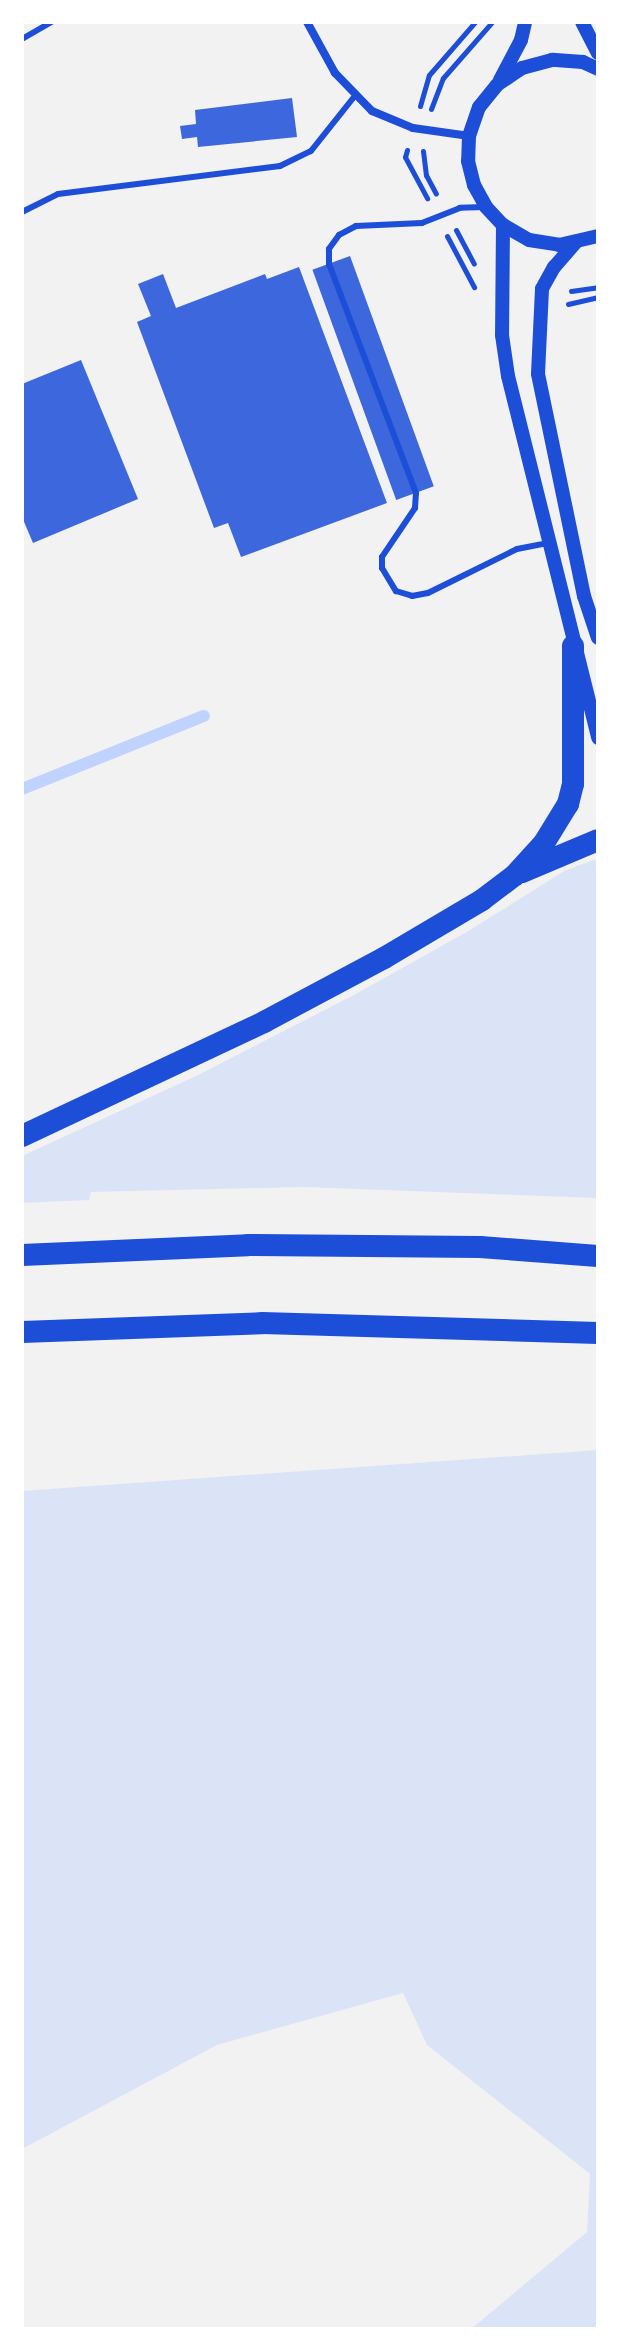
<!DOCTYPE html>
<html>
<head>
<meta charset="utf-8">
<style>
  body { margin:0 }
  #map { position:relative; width:620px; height:2351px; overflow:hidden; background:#f2f2f2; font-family:Spectral,serif }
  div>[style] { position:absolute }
  .green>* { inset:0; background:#dbe4f7 }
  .stream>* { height:12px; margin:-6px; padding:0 6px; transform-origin:6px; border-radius:6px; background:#bfd3fe }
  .building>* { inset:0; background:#3d67dc; transform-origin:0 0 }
  .path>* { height:5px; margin:-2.5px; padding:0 2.5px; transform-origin:2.5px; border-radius:2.5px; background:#1d4ed8 }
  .service>* { height:6px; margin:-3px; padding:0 3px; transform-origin:3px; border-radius:3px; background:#1d4ed8 }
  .minor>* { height:8px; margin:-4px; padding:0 4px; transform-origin:4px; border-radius:4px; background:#1d4ed8 }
  .tertiary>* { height:14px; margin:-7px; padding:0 7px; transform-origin:7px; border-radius:7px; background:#1d4ed8 }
  .trunk>* { height:22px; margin:-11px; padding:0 11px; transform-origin:11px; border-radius:11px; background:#1d4ed8 }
  span { translate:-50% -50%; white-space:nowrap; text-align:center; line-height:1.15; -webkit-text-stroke:8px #fff; paint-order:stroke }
  .frame { position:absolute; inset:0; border:24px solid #fff; pointer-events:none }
</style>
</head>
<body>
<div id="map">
  <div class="green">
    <div style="clip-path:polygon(593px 860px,598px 861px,598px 1198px,303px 1187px,91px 1192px,89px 1200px,22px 1203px,22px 1156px,196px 1076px,354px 995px,470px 930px,564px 871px)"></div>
    <div style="clip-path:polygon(598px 1450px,598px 2329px,471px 2329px,587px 2232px,590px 2174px,427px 2045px,403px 1993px,217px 2045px,22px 2149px,22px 1491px)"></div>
  </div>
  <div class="stream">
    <div style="left:22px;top:789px;width:196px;rotate:-21.9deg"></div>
  </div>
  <div class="building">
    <div style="clip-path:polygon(292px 98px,297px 137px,198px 147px,197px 137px,182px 139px,180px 126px,196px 124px,195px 110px)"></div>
    <div style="left:350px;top:256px;width:245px;height:40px;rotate:70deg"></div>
    <div style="clip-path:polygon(299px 267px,387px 503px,241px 557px,228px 523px,214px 528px,137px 322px,151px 316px,138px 284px,163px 274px,176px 308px,265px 274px,267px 279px)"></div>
    <div style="clip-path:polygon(81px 360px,138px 499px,33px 543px,22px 517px,22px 384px)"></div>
  </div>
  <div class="path">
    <div style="left:420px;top:106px;width:32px;rotate:-74deg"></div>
    <div style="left:429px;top:75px;width:70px;rotate:-49deg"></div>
    <div style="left:431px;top:109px;width:33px;rotate:-69deg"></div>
    <div style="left:443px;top:78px;width:74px;rotate:-48.8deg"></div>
    <div style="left:407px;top:150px;width:7px;rotate:106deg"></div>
    <div style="left:405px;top:157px;width:47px;rotate:61.8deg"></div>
    <div style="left:423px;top:151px;width:24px;rotate:83deg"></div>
    <div style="left:426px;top:175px;width:21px;rotate:62deg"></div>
    <div style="left:456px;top:230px;width:38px;rotate:62deg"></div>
    <div style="left:447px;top:236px;width:58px;rotate:62.1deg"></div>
    <div style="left:571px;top:291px;width:27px;rotate:-8deg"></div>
    <div style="left:568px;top:304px;width:31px;rotate:-13deg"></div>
  </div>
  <div class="service">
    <div style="left:22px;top:39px;width:34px;rotate:-30deg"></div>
    <div style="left:484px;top:207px;width:24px;rotate:178deg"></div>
    <div style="left:460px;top:208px;width:41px;rotate:158.5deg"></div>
    <div style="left:422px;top:223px;width:66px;rotate:177.4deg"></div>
    <div style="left:356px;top:226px;width:19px;rotate:152deg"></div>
    <div style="left:339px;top:235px;width:17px;rotate:126deg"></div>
    <div style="left:329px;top:249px;width:15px;rotate:90deg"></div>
    <div style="left:329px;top:264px;width:245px;rotate:69.2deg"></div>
    <div style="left:416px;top:493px;width:15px;rotate:94deg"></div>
    <div style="left:415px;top:508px;width:59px;rotate:124deg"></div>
    <div style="left:382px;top:557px;width:11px;rotate:90deg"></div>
    <div style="left:382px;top:568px;width:27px;rotate:59deg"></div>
    <div style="left:396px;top:591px;width:17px;rotate:17deg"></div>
    <div style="left:412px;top:596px;width:16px;rotate:-11deg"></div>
    <div style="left:428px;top:593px;width:99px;rotate:-26.3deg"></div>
    <div style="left:517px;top:549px;width:32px;rotate:-11deg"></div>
    <div style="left:22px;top:212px;width:40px;rotate:-26.6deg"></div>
    <div style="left:58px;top:194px;width:224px;rotate:-7.2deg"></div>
    <div style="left:280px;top:166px;width:34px;rotate:-26deg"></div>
    <div style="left:311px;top:151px;width:69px;rotate:-51.5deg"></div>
  </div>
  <div class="minor">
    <div style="left:307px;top:22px;width:58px;rotate:61.2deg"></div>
    <div style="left:335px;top:73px;width:53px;rotate:45.8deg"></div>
    <div style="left:372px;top:111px;width:44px;rotate:22.5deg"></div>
    <div style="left:413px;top:128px;width:57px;rotate:8.1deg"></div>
  </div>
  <div class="tertiary">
    <div style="left:582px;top:22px;width:35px;rotate:63deg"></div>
    <div style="left:598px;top:69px;width:17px;rotate:-155deg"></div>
    <div style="left:583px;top:62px;width:31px;rotate:-176deg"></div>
    <div style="left:552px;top:60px;width:31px;rotate:165deg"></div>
    <div style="left:522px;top:68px;width:30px;rotate:146deg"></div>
    <div style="left:497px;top:85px;width:28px;rotate:129deg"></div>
    <div style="left:479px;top:107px;width:31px;rotate:109deg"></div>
    <div style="left:469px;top:136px;width:25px;rotate:92deg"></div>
    <div style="left:468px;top:161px;width:25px;rotate:76deg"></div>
    <div style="left:474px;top:185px;width:25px;rotate:61deg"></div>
    <div style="left:486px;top:207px;width:25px;rotate:47deg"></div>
    <div style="left:503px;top:225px;width:30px;rotate:30deg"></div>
    <div style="left:529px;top:240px;width:30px;rotate:9deg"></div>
    <div style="left:559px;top:245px;width:40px;rotate:-13deg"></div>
    <div style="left:500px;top:80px;width:45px;rotate:-62.3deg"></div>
    <div style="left:521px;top:40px;width:18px;rotate:-77deg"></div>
    <div style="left:503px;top:225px;width:110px;rotate:90.5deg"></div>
    <div style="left:502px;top:335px;width:41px;rotate:81.7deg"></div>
    <div style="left:508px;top:376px;width:373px;rotate:76deg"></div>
    <div style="left:576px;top:242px;width:33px;rotate:131deg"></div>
    <div style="left:554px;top:267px;width:25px;rotate:119deg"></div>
    <div style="left:542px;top:289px;width:85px;rotate:92.7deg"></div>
    <div style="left:538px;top:374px;width:227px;rotate:78.3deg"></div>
    <div style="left:584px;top:596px;width:44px;rotate:71.6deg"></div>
  </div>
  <div class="trunk">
    <div style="left:522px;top:872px;width:82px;rotate:-22.8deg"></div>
    <div style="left:22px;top:1136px;width:268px;rotate:-25.2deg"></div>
    <div style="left:264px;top:1022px;width:136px;rotate:-28.1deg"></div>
    <div style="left:384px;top:958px;width:114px;rotate:-30.6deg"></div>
    <div style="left:482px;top:900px;width:41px;rotate:-37.1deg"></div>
    <div style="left:515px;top:875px;width:43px;rotate:-47.8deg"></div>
    <div style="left:544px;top:843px;width:46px;rotate:-58.4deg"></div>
    <div style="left:568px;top:804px;width:21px;rotate:-76deg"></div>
    <div style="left:573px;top:784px;width:138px;rotate:-90deg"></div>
    <div style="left:22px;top:1255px;width:226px;rotate:-2.5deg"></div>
    <div style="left:248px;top:1245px;width:232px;rotate:0.5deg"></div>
    <div style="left:480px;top:1247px;width:118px;rotate:4.4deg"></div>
    <div style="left:22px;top:1332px;width:240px;rotate:-2.1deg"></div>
    <div style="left:262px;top:1323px;width:336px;rotate:1.7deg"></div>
  </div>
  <div class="frame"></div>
</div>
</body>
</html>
